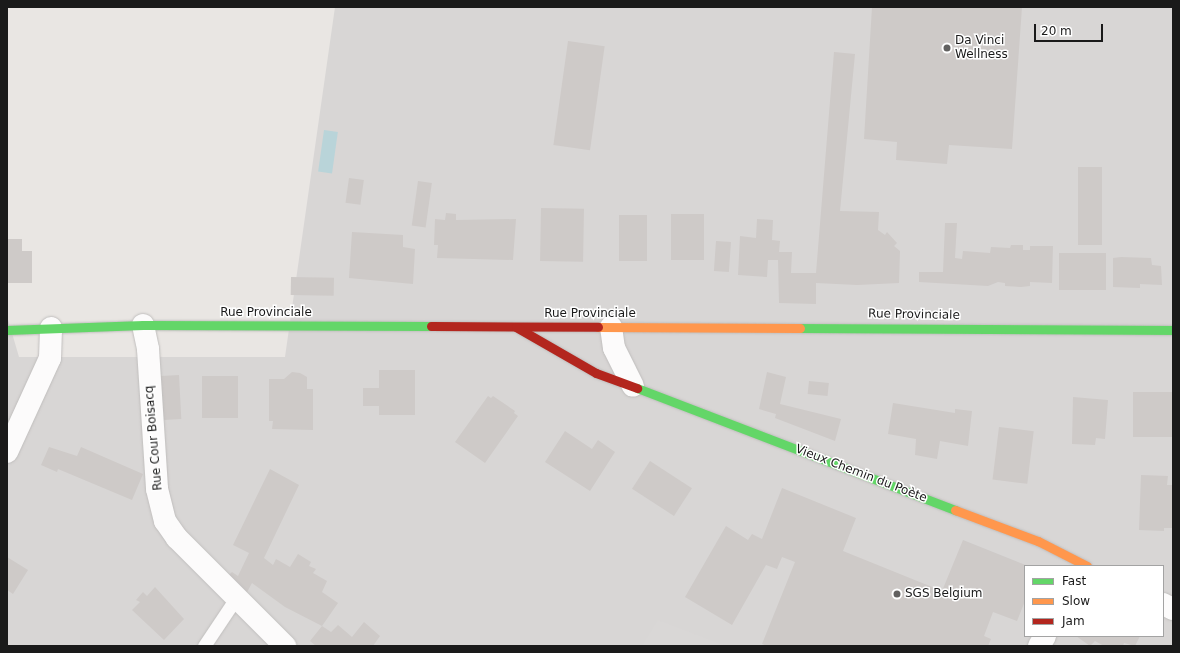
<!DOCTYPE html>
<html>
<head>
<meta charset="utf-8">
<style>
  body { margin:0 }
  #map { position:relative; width:1180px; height:653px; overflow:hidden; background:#e9e6e3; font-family:"DejaVu Sans",sans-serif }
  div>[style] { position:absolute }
  .residential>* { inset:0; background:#d8d6d5 }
  .parking>* { inset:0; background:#d9d7d6 }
  .water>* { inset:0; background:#b9d4d9; transform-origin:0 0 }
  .building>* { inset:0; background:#cecac8; transform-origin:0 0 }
  .roads { filter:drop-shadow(0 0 1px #c0bebd) drop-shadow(0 0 1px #c0bebd) }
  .lane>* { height:13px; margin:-6.5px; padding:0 6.5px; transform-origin:6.5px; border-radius:6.5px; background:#fcfbfb }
  .street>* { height:22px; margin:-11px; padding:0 11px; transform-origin:11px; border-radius:11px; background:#fcfbfb }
  .fast>* { height:9px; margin:-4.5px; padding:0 4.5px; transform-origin:4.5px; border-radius:4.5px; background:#63d668 }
  .slow>* { height:9px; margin:-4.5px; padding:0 4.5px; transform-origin:4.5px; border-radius:4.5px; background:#ff974d }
  .jam>* { height:9px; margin:-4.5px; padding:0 4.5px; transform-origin:4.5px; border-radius:4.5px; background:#b3261e }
  .dots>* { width:11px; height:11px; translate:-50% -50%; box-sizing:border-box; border:2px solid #fff; border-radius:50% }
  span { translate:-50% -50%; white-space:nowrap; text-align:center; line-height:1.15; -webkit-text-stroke:3px #fff; paint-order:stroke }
  .poi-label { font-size:12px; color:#1a1a1a }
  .left { translate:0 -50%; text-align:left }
  .street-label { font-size:12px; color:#1a1a1a }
  .frame { position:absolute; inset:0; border:8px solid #1a1a1a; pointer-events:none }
  .legend { position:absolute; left:1024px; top:565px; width:140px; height:72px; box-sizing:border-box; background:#fff; border:1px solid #a3a3a3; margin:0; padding:5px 7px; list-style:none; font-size:12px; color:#1a1a1a }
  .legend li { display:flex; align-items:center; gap:8px; height:20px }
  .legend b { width:20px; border:1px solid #a3a3a3 }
  .scale { position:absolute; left:1034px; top:24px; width:69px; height:18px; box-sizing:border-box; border:2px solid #1a1a1a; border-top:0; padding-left:5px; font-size:12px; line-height:14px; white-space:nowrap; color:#1a1a1a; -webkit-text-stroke:3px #fff; paint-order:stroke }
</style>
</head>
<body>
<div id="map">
  <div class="residential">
    <div style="clip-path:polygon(evenodd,335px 7px,1173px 7px,1173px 646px,7px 646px,7px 316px,19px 357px,285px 357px,335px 7px,1025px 566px,1163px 566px,1163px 636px,1025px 636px,1025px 566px)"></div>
  </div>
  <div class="parking">
    <div style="clip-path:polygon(658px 620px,726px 646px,642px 646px)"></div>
  </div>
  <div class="water">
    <div style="left:324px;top:130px;width:14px;height:42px;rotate:8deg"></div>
  </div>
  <div class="building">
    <div style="clip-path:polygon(872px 7px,1022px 7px,1012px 149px,949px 145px,947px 164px,896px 160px,897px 142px,864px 139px)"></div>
    <div style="left:568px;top:41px;width:37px;height:105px;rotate:8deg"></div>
    <div style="clip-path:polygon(834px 52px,855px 54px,840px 211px,879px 212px,878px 230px,885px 235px,887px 232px,897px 243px,894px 246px,900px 251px,899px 283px,857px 285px,816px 283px,816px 304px,779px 303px,778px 260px,768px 260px,767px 277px,738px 275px,740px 236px,756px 238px,757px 219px,773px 220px,772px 240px,780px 241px,779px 252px,792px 252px,791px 273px,816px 273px)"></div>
    <div style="left:1102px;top:167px;width:78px;height:24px;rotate:90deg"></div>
    <div style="left:349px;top:178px;width:15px;height:25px;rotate:8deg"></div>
    <div style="left:418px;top:181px;width:14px;height:45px;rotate:8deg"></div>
    <div style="left:541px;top:208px;width:43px;height:53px;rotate:1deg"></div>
    <div style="clip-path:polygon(446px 213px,456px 214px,456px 220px,516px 219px,513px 260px,437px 258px,438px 245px,434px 245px,435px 219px,445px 220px)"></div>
    <div style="left:671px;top:214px;width:33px;height:46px"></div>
    <div style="left:619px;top:215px;width:28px;height:46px"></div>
    <div style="clip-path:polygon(945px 223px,957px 223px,955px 258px,962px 259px,963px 251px,990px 253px,991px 247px,1010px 248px,1011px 245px,1023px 245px,1023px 250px,1030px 250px,1030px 246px,1053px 246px,1052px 283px,1030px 282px,1030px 286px,1021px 287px,1005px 286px,1005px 283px,998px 282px,988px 286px,919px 282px,919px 272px,943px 272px)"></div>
    <div style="clip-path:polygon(352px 232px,403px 235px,403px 247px,415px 249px,413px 284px,349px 278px)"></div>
    <div style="clip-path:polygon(7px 239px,22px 239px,22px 251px,32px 251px,32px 283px,7px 283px)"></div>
    <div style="left:716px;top:241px;width:15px;height:30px;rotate:4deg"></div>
    <div style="left:1059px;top:253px;width:47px;height:37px"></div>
    <div style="clip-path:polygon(1121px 257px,1151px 258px,1152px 265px,1161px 266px,1162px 285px,1140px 284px,1140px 288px,1113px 287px,1113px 258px)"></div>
    <div style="left:291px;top:277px;width:43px;height:18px;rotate:1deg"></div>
    <div style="clip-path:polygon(379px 370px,415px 370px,415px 415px,379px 415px,379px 406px,363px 406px,363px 388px,379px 388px)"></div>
    <div style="clip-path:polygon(292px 372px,300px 373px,307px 377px,307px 389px,313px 389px,313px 430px,272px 429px,273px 421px,269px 421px,269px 379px,284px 379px)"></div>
    <div style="clip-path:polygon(767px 372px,786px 377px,780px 404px,841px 419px,835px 441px,775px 418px,776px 414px,759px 409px)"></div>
    <div style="left:179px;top:375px;width:44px;height:18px;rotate:87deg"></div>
    <div style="left:202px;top:376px;width:36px;height:42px"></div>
    <div style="left:809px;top:381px;width:20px;height:13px;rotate:6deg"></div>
    <div style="left:1133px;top:392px;width:40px;height:45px"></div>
    <div style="clip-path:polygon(488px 396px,491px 398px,493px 396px,515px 411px,514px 413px,518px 416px,485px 463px,455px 442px)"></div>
    <div style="clip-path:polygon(1073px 397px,1108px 400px,1105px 439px,1096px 438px,1095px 445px,1072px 444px)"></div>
    <div style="clip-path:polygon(893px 403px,955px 413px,955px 409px,972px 411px,968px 446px,940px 441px,937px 459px,915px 455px,916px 439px,888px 434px)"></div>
    <div style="left:999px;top:427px;width:35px;height:53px;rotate:7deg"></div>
    <div style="clip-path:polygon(565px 431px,592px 449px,598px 440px,615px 452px,590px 491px,545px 462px)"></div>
    <div style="clip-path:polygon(49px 447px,77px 456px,81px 447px,143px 474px,132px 500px,58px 469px,57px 472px,41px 465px)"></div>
    <div style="left:650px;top:461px;width:50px;height:33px;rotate:33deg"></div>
    <div style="clip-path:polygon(270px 469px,299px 485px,264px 558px,273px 565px,276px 559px,290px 567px,298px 554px,311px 562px,309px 566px,316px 569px,313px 573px,327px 581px,322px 592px,338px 603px,322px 626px,285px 607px,252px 583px,246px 594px,228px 576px,232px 572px,238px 576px,249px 553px,233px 545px)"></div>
    <div style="clip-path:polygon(1141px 475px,1168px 476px,1167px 485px,1173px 485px,1173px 528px,1164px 528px,1164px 531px,1139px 530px)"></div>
    <div style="clip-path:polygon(782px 488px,856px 518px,843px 551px,942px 591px,963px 540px,1028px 566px,1025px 566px,1025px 601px,1017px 621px,993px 612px,984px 636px,991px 639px,988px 646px,767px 646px,762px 644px,795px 562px,782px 557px,777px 569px,766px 565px,732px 625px,685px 597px,726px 526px,748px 540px,752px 534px,762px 539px)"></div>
    <div style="clip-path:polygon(7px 557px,28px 570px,13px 594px,7px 590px)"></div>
    <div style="clip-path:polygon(155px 587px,184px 619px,164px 640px,132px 610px,140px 602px,136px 600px,143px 592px,147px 596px)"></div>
    <div style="clip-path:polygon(364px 622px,380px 636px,373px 646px,316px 646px,310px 641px,322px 626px,331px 632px,338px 625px,352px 637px)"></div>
    <div style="clip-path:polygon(1076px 636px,1140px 636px,1135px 646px,1124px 643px,1123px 646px,1104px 646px,1095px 641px,1090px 646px)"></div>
  </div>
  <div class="roads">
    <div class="lane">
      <div style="left:204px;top:646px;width:58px;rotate:-56.3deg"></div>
    </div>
    <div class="street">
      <div style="left:143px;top:325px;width:25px;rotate:78deg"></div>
      <div style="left:148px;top:349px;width:140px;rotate:86.3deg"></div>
      <div style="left:157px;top:489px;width:33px;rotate:76deg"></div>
      <div style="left:165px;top:521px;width:21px;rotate:55deg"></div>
      <div style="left:177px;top:538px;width:153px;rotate:45deg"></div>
      <div style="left:611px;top:327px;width:21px;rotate:82deg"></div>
      <div style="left:614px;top:348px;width:42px;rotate:63.4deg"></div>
      <div style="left:7px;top:452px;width:103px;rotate:-65.4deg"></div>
      <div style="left:50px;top:358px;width:30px;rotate:-88deg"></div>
      <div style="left:1163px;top:604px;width:11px;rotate:27deg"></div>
      <div style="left:1039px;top:646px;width:12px;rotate:-59deg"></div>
    </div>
    <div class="fast">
      <div style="left:800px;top:328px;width:373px;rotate:0.3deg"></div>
      <div style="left:7px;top:330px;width:136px;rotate:-2.1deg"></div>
      <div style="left:143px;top:325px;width:288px;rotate:0.2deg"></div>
      <div style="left:637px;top:388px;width:341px;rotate:21deg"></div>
    </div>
    <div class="slow">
      <div style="left:598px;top:327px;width:202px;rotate:0.3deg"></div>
      <div style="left:955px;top:510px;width:89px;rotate:20.5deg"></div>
      <div style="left:1038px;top:541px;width:55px;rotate:27deg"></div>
    </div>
    <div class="jam">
      <div style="left:431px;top:326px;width:167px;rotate:0.3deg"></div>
      <div style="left:516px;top:327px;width:92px;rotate:29.9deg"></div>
      <div style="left:596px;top:373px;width:44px;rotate:20.1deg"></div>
    </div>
  </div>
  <div class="dots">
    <div style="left:947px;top:48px;background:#626160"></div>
    <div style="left:897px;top:594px;background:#626160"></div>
  </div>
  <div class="poi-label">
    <span class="left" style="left:955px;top:48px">Da Vinci<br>Wellness</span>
    <span class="left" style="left:905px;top:594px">SGS Belgium</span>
  </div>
  <div class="street-label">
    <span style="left:266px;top:313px">Rue Provinciale</span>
    <span style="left:590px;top:314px">Rue Provinciale</span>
    <span style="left:914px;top:315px;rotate:1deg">Rue Provinciale</span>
    <span style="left:154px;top:438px;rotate:-95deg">Rue Cour Boisacq</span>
    <span style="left:861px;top:474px;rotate:21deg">Vieux Chemin du Poète</span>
  </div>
  <div class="frame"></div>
  <ul class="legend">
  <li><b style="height:5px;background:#63d668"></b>Fast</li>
  <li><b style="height:5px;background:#ff974d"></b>Slow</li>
  <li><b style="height:5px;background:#b3261e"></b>Jam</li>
  </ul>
  <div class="scale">20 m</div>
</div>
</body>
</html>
